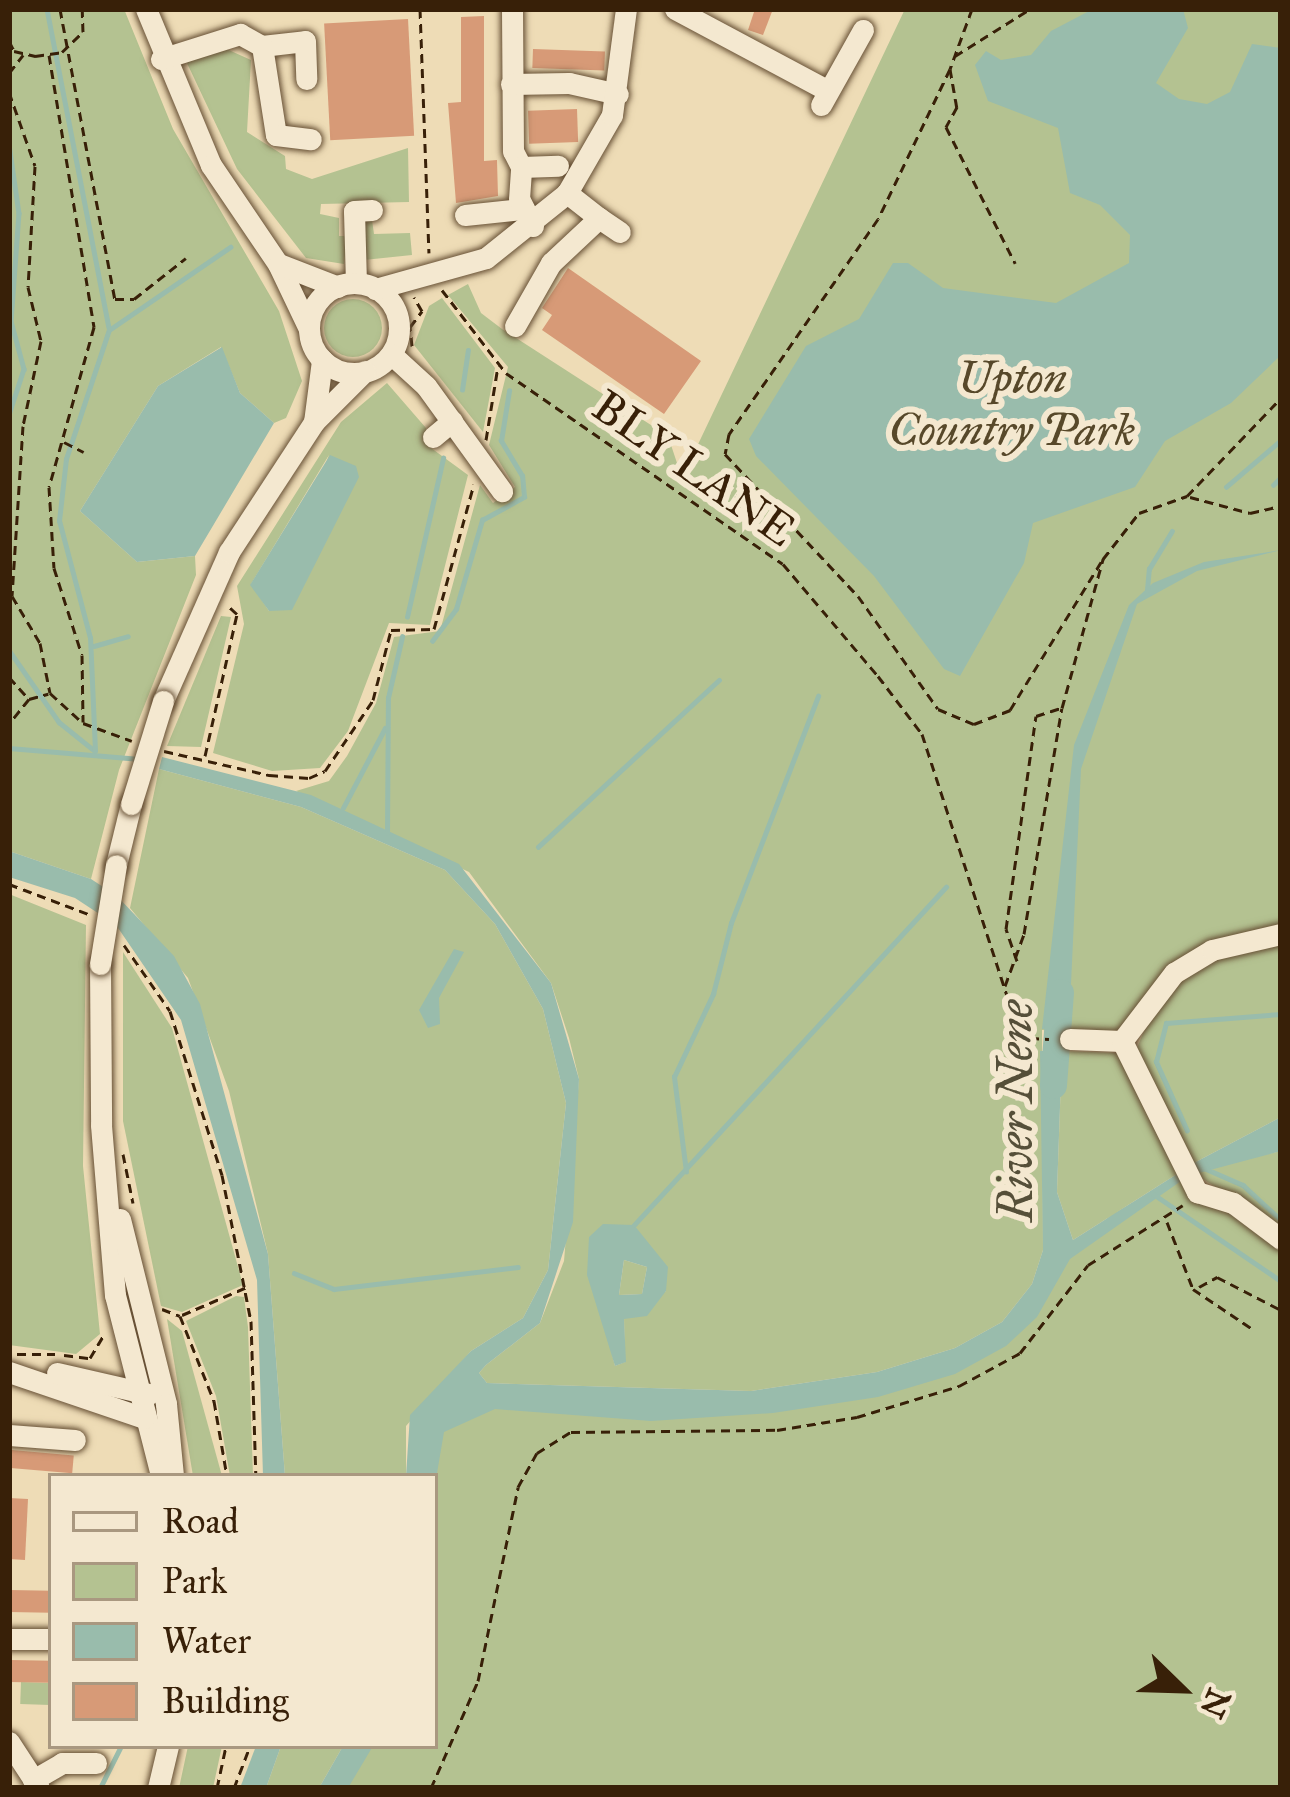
<!DOCTYPE html>
<html>
<head>
<meta charset="utf-8">
<style>
  body { margin:0 }
  #map { position:relative; width:1290px; height:1797px; overflow:hidden; background:#eedcb6; font-family:"IM FELL Great Primer",serif }
  div>[style] { position:absolute }
  .green>* { inset:0; background:#b4c291; transform-origin:0 0 }
  .round { border-radius:50% }
  .water>* { inset:0; background:#99bcac }
  .stream>* { height:4.5px; margin:-2.25px; padding:0 2.25px; transform-origin:2.25px; border-radius:2.25px; background:#99bcac }
  .river>* { height:27px; margin:-13.5px; padding:0 13.5px; transform-origin:13.5px; border-radius:13.5px; background:#99bcac }
  .building>* { inset:0; background:#d79a77; transform-origin:0 0 }
  .path>* { height:3px; margin-top:-1.5px; transform-origin:0; background:repeating-linear-gradient(90deg,#382008 0 9px,transparent 0 15px) }
  .roads { filter:drop-shadow(0 0 3px #664f34) drop-shadow(0 0 3px #664f34) }
  .minor>* { height:21px; margin:-10.5px; padding:0 10.5px; transform-origin:10.5px; border-radius:10.5px; background:#f4e8d0 }
  .minor>.ring { margin:-10.5px; padding:0; box-sizing:content-box; background:none; border:21px solid #f4e8d0; border-radius:50% }
  .bridges { filter:drop-shadow(0 0 3px #664f34) drop-shadow(0 0 3px #664f34) }
  .minor-bridge>* { height:21px; margin:-10.5px; padding:0 10.5px; transform-origin:10.5px; border-radius:10.5px; background:#f4e8d0 }
  span { translate:-50% -50%; white-space:nowrap; text-align:center; line-height:1.15; -webkit-text-stroke:12px #f4e8d0; paint-order:stroke }
  .park-label { font-size:45px; color:#57482a; font-style:italic }
  .street-label { font-size:45px; color:#382008 }
  .water-label { font-size:48px; color:#554f39; font-style:italic }
  .frame { position:absolute; inset:0; border:12px solid #382008; pointer-events:none }
  .legend { position:absolute; left:48px; top:1473px; width:390px; height:276px; box-sizing:border-box; background:#f4e8d0; border:3px solid #a99880; margin:0; padding:15px 21px; list-style:none; font-size:36px; color:#382008 }
  .legend li { display:flex; align-items:center; gap:24px; height:60px }
  .legend b { width:60px; border:3px solid #a99880 }
  .north { position:absolute; left:1122px; top:1629px; width:120px; height:120px; -webkit-text-stroke:9px #f4e8d0; paint-order:stroke; rotate:113deg; font-size:33px; font-weight:700; line-height:48px; text-align:center; color:#382008 }
  .north::after { content:''; display:block; margin:auto; width:42px; height:54px; background:#382008; clip-path:polygon(50% 0,100% 100%,50% 72%,0 100%) }
</style>
</head>
<body>
<div id="map">
  <div class="green">
    <div style="clip-path:polygon(9px 9px,124px 9px,173px 129px,279px 311px,302px 381px,286px 418px,274px 423px,240px 393px,221px 347px,158px 386px,80px 511px,137px 562px,195px 556px,196px 575px,119px 770px,91px 879px,9px 851px)"></div>
    <div style="clip-path:polygon(evenodd,905px 9px,1281px 9px,1281px 926px,1203px 945px,1119px 1033px,1042px 1030px,1043px 1250px,1032px 1284px,1002px 1322px,955px 1348px,877px 1372px,751px 1391px,487px 1383px,479px 1373px,486px 1365px,540px 1323px,564px 1261px,579px 1079px,569px 1038px,551px 983px,469px 872px,296px 791px,329px 781px,347px 756px,376px 703px,394px 637px,440px 631px,480px 485px,493px 503px,515px 487px,489px 445px,508px 367px,448px 295px,468px 284px,481px 313px,502px 329px,668px 436px,682px 478px,905px 9px,634px 1225px,666px 1291px,624px 1318px,625px 1362px,615px 1366px,598px 1299px,634px 1225px)"></div>
    <div style="clip-path:polygon(222px 47px,251px 60px,247px 132px,285px 156px,286px 169px,312px 179px,408px 148px,409px 202px,321px 204px,320px 214px,339px 218px,339px 236px,347px 236px,344px 264px,306px 258px,237px 169px,186px 61px)"></div>
    <div style="clip-path:polygon(364px 218px,372px 220px,374px 234px,410px 233px,412px 255px,364px 260px)"></div>
    <div style="clip-path:polygon(442px 298px,495px 368px,483px 432px,414px 345px,429px 306px)"></div>
    <div class="round" style="left:324px;top:299px;width:58px;height:58px"></div>
    <div style="clip-path:polygon(evenodd,387px 383px,426px 428px,427px 445px,468px 475px,430px 625px,389px 623px,348px 731px,320px 768px,272px 771px,213px 753px,244px 624px,237px 586px,341px 422px,387px 383px,329px 455px,269px 611px,251px 584px,329px 455px)"></div>
    <div style="clip-path:polygon(221px 616px,231px 617px,201px 747px,167px 746px)"></div>
    <div style="clip-path:polygon(159px 769px,301px 807px,445px 870px,495px 924px,543px 1009px,566px 1103px,548px 1270px,523px 1318px,471px 1351px,406px 1426px,406px 1476px,285px 1476px,268px 1254px,229px 1091px,188px 978px,130px 908px)"></div>
    <div style="clip-path:polygon(9px 894px,86px 925px,83px 1166px,100px 1334px,76px 1354px,9px 1345px)"></div>
    <div style="clip-path:polygon(1281px 941px,1281px 1117px,1190px 1165px,1146px 1078px,1137px 1048px,1146px 1026px,1174px 981px,1222px 952px)"></div>
    <div style="clip-path:polygon(123px 952px,172px 1028px,243px 1285px,182px 1312px,161px 1306px,123px 1121px)"></div>
    <div style="clip-path:polygon(1062px 1051px,1119px 1053px,1177px 1174px,1073px 1240px,1057px 1192px)"></div>
    <div style="clip-path:polygon(1281px 1151px,1281px 1228px,1195px 1174px,1216px 1166px)"></div>
    <div style="clip-path:polygon(1186px 1173px,1281px 1239px,1281px 1788px,331px 1788px,356px 1746px,435px 1746px,435px 1476px,425px 1476px,454px 1398px,647px 1406px,887px 1382px,1025px 1317px,1065px 1256px,1111px 1215px)"></div>
    <div style="clip-path:polygon(624px 1260px,647px 1267px,642px 1294px,619px 1295px)"></div>
    <div style="clip-path:polygon(236px 1296px,244px 1297px,248px 1327px,253px 1476px,230px 1476px,216px 1396px,186px 1321px)"></div>
    <div style="clip-path:polygon(167px 1319px,182px 1331px,222px 1476px,193px 1476px)"></div>
    <div style="left:21px;top:1682px;width:30px;height:22px;rotate:2deg"></div>
    <div style="clip-path:polygon(188px 1746px,222px 1746px,213px 1788px,179px 1788px)"></div>
    <div style="clip-path:polygon(281px 1746px,343px 1746px,319px 1788px,266px 1788px)"></div>
  </div>
  <div class="water">
    <div style="clip-path:polygon(1093px 9px,1183px 9px,1188px 28px,1156px 83px,1179px 99px,1207px 104px,1230px 92px,1252px 44px,1281px 48px,1281px 355px,1231px 403px,1165px 441px,1135px 487px,1033px 523px,1024px 563px,960px 676px,944px 669px,874px 576px,756px 456px,749px 439px,806px 346px,859px 319px,893px 263px,908px 263px,943px 288px,1056px 303px,1129px 263px,1130px 235px,1100px 205px,1070px 193px,1058px 128px,988px 101px,975px 65px,986px 51px,1001px 60px,1031px 55px,1051px 31px)"></div>
    <div style="clip-path:polygon(222px 347px,240px 393px,274px 423px,195px 556px,137px 562px,80px 511px,158px 386px)"></div>
    <div style="clip-path:polygon(330px 455px,356px 466px,359px 477px,292px 610px,269px 611px,250px 585px)"></div>
    <div style="clip-path:polygon(1281px 550px,1197px 571px,1137px 604px,1081px 769px,1069px 1027px,1042px 1029px,1074px 745px,1129px 605px,1153px 583px,1204px 562px)"></div>
    <div style="clip-path:polygon(162px 757px,311px 795px,459px 864px,551px 983px,579px 1079px,573px 1222px,540px 1323px,486px 1365px,479px 1373px,487px 1383px,751px 1391px,877px 1372px,955px 1348px,1002px 1322px,1032px 1284px,1043px 1250px,1040px 1051px,1062px 1051px,1057px 1192px,1073px 1240px,1177px 1174px,1181px 1181px,1070px 1259px,1037px 1317px,1006px 1346px,955px 1374px,878px 1397px,773px 1413px,651px 1421px,495px 1409px,444px 1432px,435px 1485px,435px 1476px,406px 1476px,410px 1415px,471px 1351px,523px 1318px,548px 1270px,566px 1103px,543px 1009px,495px 924px,445px 870px,301px 807px,159px 769px)"></div>
    <div style="clip-path:polygon(9px 851px,91px 879px,117px 896px,174px 956px,200px 1004px,268px 1254px,285px 1476px,263px 1476px,257px 1280px,181px 1020px,116px 925px,75px 898px,9px 877px)"></div>
    <div style="clip-path:polygon(454px 949px,464px 952px,439px 998px,440px 1024px,428px 1028px,419px 1010px)"></div>
    <div style="clip-path:polygon(1281px 1117px,1281px 1151px,1195px 1174px,1190px 1165px)"></div>
    <div style="clip-path:polygon(evenodd,603px 1224px,634px 1225px,668px 1267px,666px 1291px,647px 1316px,624px 1319px,626px 1362px,615px 1366px,587px 1275px,589px 1237px,603px 1224px,624px 1260px,647px 1267px,642px 1294px,619px 1295px,624px 1260px)"></div>
    <div style="clip-path:polygon(256px 1746px,281px 1746px,266px 1788px,240px 1788px)"></div>
    <div style="clip-path:polygon(343px 1746px,373px 1746px,348px 1788px,319px 1788px)"></div>
  </div>
  <div class="stream">
    <div style="left:47px;top:9px;width:324px;rotate:79deg"></div>
    <div style="left:9px;top:11px;width:23px;rotate:90deg"></div>
    <div style="left:9px;top:144px;width:70px;rotate:81.8deg"></div>
    <div style="left:19px;top:213px;width:108px;rotate:94.2deg"></div>
    <div style="left:11px;top:321px;width:50px;rotate:74.8deg"></div>
    <div style="left:24px;top:369px;width:48px;rotate:108.1deg"></div>
    <div style="left:462px;top:390px;width:40px;rotate:-81.5deg"></div>
    <div style="left:1273px;top:485px;width:11px;rotate:-45deg"></div>
    <div style="left:1226px;top:487px;width:72px;rotate:-40.5deg"></div>
    <div style="left:1147px;top:590px;width:21px;rotate:-85deg"></div>
    <div style="left:1149px;top:569px;width:44px;rotate:-58.8deg"></div>
    <div style="left:407px;top:617px;width:163px;rotate:-77.2deg"></div>
    <div style="left:432px;top:641px;width:40px;rotate:-53deg"></div>
    <div style="left:456px;top:609px;width:93px;rotate:-73.7deg"></div>
    <div style="left:482px;top:520px;width:48px;rotate:-28.7deg"></div>
    <div style="left:524px;top:497px;width:21px;rotate:-95deg"></div>
    <div style="left:522px;top:476px;width:41px;rotate:-121deg"></div>
    <div style="left:501px;top:441px;width:51px;rotate:-80.9deg"></div>
    <div style="left:94px;top:646px;width:35px;rotate:-16deg"></div>
    <div style="left:9px;top:650px;width:88px;rotate:55.2deg"></div>
    <div style="left:59px;top:722px;width:46px;rotate:38.9deg"></div>
    <div style="left:9px;top:748px;width:131px;rotate:4.8deg"></div>
    <div style="left:95px;top:751px;width:113px;rotate:-92.5deg"></div>
    <div style="left:90px;top:638px;width:121px;rotate:-104.8deg"></div>
    <div style="left:59px;top:521px;width:62px;rotate:-83.6deg"></div>
    <div style="left:66px;top:459px;width:136px;rotate:-71.6deg"></div>
    <div style="left:109px;top:330px;width:147px;rotate:-34.4deg"></div>
    <div style="left:343px;top:808px;width:90px;rotate:-62.3deg"></div>
    <div style="left:387px;top:833px;width:135px;rotate:-89.6deg"></div>
    <div style="left:388px;top:698px;width:63px;rotate:-77.1deg"></div>
    <div style="left:538px;top:847px;width:246px;rotate:-42.7deg"></div>
    <div style="left:1187px;top:1131px;width:76px;rotate:-114.2deg"></div>
    <div style="left:1156px;top:1062px;width:40px;rotate:-75.6deg"></div>
    <div style="left:1166px;top:1023px;width:115px;rotate:-4.5deg"></div>
    <div style="left:1204px;top:1168px;width:43px;rotate:23.6deg"></div>
    <div style="left:1243px;top:1185px;width:52px;rotate:42.6deg"></div>
    <div style="left:686px;top:1172px;width:96px;rotate:-97.2deg"></div>
    <div style="left:674px;top:1077px;width:92px;rotate:-64.8deg"></div>
    <div style="left:713px;top:994px;width:73px;rotate:-75.8deg"></div>
    <div style="left:731px;top:923px;width:243px;rotate:-69deg"></div>
    <div style="left:1152px;top:1193px;width:156px;rotate:34.3deg"></div>
    <div style="left:634px;top:1225px;width:460px;rotate:-47.3deg"></div>
    <div style="left:294px;top:1273px;width:43px;rotate:21.8deg"></div>
    <div style="left:334px;top:1289px;width:185px;rotate:-6.8deg"></div>
    <div style="left:100px;top:1788px;width:47px;rotate:-63.4deg"></div>
  </div>
  <div class="river">
    <div style="left:1053px;top:1085px;width:93px;rotate:-85.7deg"></div>
  </div>
  <div class="building">
    <div style="clip-path:polygon(755px 9px,773px 9px,763px 35px,748px 30px)"></div>
    <div style="clip-path:polygon(484px 16px,484px 161px,497px 160px,498px 196px,456px 203px,448px 103px,461px 102px,461px 17px)"></div>
    <div style="left:408px;top:19px;width:117px;height:84px;rotate:87deg"></div>
    <div style="left:533px;top:49px;width:72px;height:19px;rotate:2deg"></div>
    <div style="left:577px;top:109px;width:33px;height:49px;rotate:88deg"></div>
    <div style="clip-path:polygon(568px 268px,701px 361px,664px 414px,542px 330px,552px 315px,542px 308px)"></div>
    <div style="left:12px;top:1450px;width:62px;height:18px;rotate:5deg"></div>
    <div style="clip-path:polygon(9px 1498px,28px 1499px,25px 1560px,9px 1559px)"></div>
    <div style="left:9px;top:1590px;width:42px;height:22px;rotate:1deg"></div>
    <div style="left:10px;top:1660px;width:41px;height:22px;rotate:1deg"></div>
  </div>
  <div class="path">
    <div style="left:60px;top:9px;width:295px;rotate:79.3deg"></div>
    <div style="left:115px;top:299px;width:19px"></div>
    <div style="left:134px;top:299px;width:66px;rotate:-38.3deg"></div>
    <div style="left:420px;top:9px;width:244px;rotate:87.9deg"></div>
    <div style="left:972px;top:9px;width:64px;rotate:110.1deg"></div>
    <div style="left:950px;top:69px;width:39px;rotate:80deg"></div>
    <div style="left:957px;top:107px;width:23px;rotate:119deg"></div>
    <div style="left:946px;top:127px;width:153px;rotate:63.1deg"></div>
    <div style="left:9px;top:41px;width:11px;rotate:63deg"></div>
    <div style="left:14px;top:51px;width:22px;rotate:13deg"></div>
    <div style="left:35px;top:56px;width:27px;rotate:-8deg"></div>
    <div style="left:62px;top:52px;width:29px;rotate:-44deg"></div>
    <div style="left:83px;top:32px;width:23px;rotate:-92deg"></div>
    <div style="left:49px;top:55px;width:276px;rotate:80.6deg"></div>
    <div style="left:94px;top:327px;width:166px;rotate:105.7deg"></div>
    <div style="left:49px;top:487px;width:81px;rotate:86.5deg"></div>
    <div style="left:54px;top:568px;width:91px;rotate:72.2deg"></div>
    <div style="left:82px;top:655px;width:67px;rotate:89.1deg"></div>
    <div style="left:955px;top:56px;width:89px;rotate:-32.1deg"></div>
    <div style="left:950px;top:69px;width:166px;rotate:115.6deg"></div>
    <div style="left:878px;top:219px;width:262px;rotate:124.7deg"></div>
    <div style="left:729px;top:434px;width:20px;rotate:101deg"></div>
    <div style="left:725px;top:454px;width:195px;rotate:46.9deg"></div>
    <div style="left:858px;top:596px;width:138px;rotate:54.7deg"></div>
    <div style="left:938px;top:709px;width:39px;rotate:23deg"></div>
    <div style="left:974px;top:724px;width:39px;rotate:-21deg"></div>
    <div style="left:1010px;top:710px;width:177px;rotate:-58.4deg"></div>
    <div style="left:9px;top:73px;width:23px;rotate:-52deg"></div>
    <div style="left:9px;top:92px;width:78px;rotate:70.6deg"></div>
    <div style="left:35px;top:166px;width:121px;rotate:93.3deg"></div>
    <div style="left:28px;top:287px;width:56px;rotate:76.5deg"></div>
    <div style="left:41px;top:341px;width:87px;rotate:102deg"></div>
    <div style="left:23px;top:426px;width:170px;rotate:93.7deg"></div>
    <div style="left:12px;top:596px;width:55px;rotate:59.2deg"></div>
    <div style="left:40px;top:643px;width:51px;rotate:78.7deg"></div>
    <div style="left:50px;top:693px;width:45px;rotate:42.3deg"></div>
    <div style="left:83px;top:723px;width:52px;rotate:20.2deg"></div>
    <div style="left:442px;top:290px;width:105px;rotate:52.4deg"></div>
    <div style="left:506px;top:373px;width:336px;rotate:34.6deg"></div>
    <div style="left:783px;top:564px;width:147px;rotate:49.7deg"></div>
    <div style="left:878px;top:676px;width:73px;rotate:52.8deg"></div>
    <div style="left:922px;top:734px;width:301px;rotate:72deg"></div>
    <div style="left:1015px;top:1020px;width:23px;rotate:50deg"></div>
    <div style="left:1030px;top:1038px;width:19px;rotate:3deg"></div>
    <div style="left:412px;top:346px;width:19px;rotate:-96deg"></div>
    <div style="left:410px;top:327px;width:20px;rotate:-53deg"></div>
    <div style="left:422px;top:311px;width:16px;rotate:-120deg"></div>
    <div style="left:9px;top:356px;width:30px;rotate:90deg"></div>
    <div style="left:486px;top:440px;width:75px;rotate:-80.8deg"></div>
    <div style="left:64px;top:442px;width:22px;rotate:27deg"></div>
    <div style="left:1190px;top:497px;width:62px;rotate:14.9deg"></div>
    <div style="left:1250px;top:513px;width:32px;rotate:-13deg"></div>
    <div style="left:9px;top:677px;width:30px;rotate:48deg"></div>
    <div style="left:29px;top:699px;width:32px;rotate:129deg"></div>
    <div style="left:29px;top:699px;width:20px;rotate:-15deg"></div>
    <div style="left:164px;top:751px;width:108px;rotate:12.9deg"></div>
    <div style="left:269px;top:775px;width:40px;rotate:4.3deg"></div>
    <div style="left:309px;top:778px;width:17px;rotate:-24deg"></div>
    <div style="left:325px;top:771px;width:86px;rotate:-55.9deg"></div>
    <div style="left:373px;top:700px;width:72px;rotate:-75.6deg"></div>
    <div style="left:391px;top:630px;width:43px;rotate:-1.3deg"></div>
    <div style="left:434px;top:629px;width:150px;rotate:-74.6deg"></div>
    <div style="left:205px;top:756px;width:146px;rotate:-77.3deg"></div>
    <div style="left:237px;top:614px;width:12px;rotate:-138deg"></div>
    <div style="left:9px;top:884px;width:88px;rotate:20.7deg"></div>
    <div style="left:124px;top:945px;width:80px;rotate:55.1deg"></div>
    <div style="left:170px;top:1011px;width:172px;rotate:72.4deg"></div>
    <div style="left:222px;top:1175px;width:149px;rotate:78.8deg"></div>
    <div style="left:251px;top:1321px;width:155px;rotate:88.2deg"></div>
    <div style="left:1017px;top:961px;width:34px;rotate:-109deg"></div>
    <div style="left:1006px;top:929px;width:215px;rotate:-82deg"></div>
    <div style="left:1036px;top:716px;width:26px;rotate:-18deg"></div>
    <div style="left:1005px;top:986px;width:55px;rotate:-69.9deg"></div>
    <div style="left:1024px;top:934px;width:229px;rotate:-80.5deg"></div>
    <div style="left:1062px;top:708px;width:155px;rotate:-74.6deg"></div>
    <div style="left:1103px;top:559px;width:58px;rotate:-52deg"></div>
    <div style="left:1139px;top:513px;width:51px;rotate:-19.5deg"></div>
    <div style="left:1187px;top:496px;width:136px;rotate:-46.2deg"></div>
    <div style="left:123px;top:1154px;width:50px;rotate:78.5deg"></div>
    <div style="left:1167px;top:1222px;width:72px;rotate:68.8deg"></div>
    <div style="left:1193px;top:1289px;width:73px;rotate:33.9deg"></div>
    <div style="left:1199px;top:1287px;width:21px;rotate:-29deg"></div>
    <div style="left:1217px;top:1277px;width:72px;rotate:27.3deg"></div>
    <div style="left:162px;top:1309px;width:19px;rotate:21deg"></div>
    <div style="left:180px;top:1316px;width:92px;rotate:68.2deg"></div>
    <div style="left:214px;top:1401px;width:76px;rotate:80.2deg"></div>
    <div style="left:182px;top:1315px;width:71px;rotate:-23.3deg"></div>
    <div style="left:17px;top:1354px;width:38px"></div>
    <div style="left:64px;top:1355px;width:26px;rotate:7deg"></div>
    <div style="left:90px;top:1358px;width:29px;rotate:-59deg"></div>
    <div style="left:217px;top:1788px;width:43px;rotate:-77.9deg"></div>
    <div style="left:234px;top:1788px;width:45px;rotate:-69.1deg"></div>
    <div style="left:431px;top:1788px;width:117px;rotate:-66.3deg"></div>
    <div style="left:478px;top:1681px;width:198px;rotate:-78.3deg"></div>
    <div style="left:518px;top:1487px;width:39px;rotate:-61deg"></div>
    <div style="left:537px;top:1453px;width:40px;rotate:-32deg"></div>
    <div style="left:571px;top:1432px;width:206px;rotate:-0.6deg"></div>
    <div style="left:777px;top:1430px;width:81px;rotate:-9.2deg"></div>
    <div style="left:857px;top:1417px;width:107px;rotate:-16.9deg"></div>
    <div style="left:959px;top:1386px;width:69px;rotate:-28.4deg"></div>
    <div style="left:1020px;top:1353px;width:111px;rotate:-52.3deg"></div>
    <div style="left:1088px;top:1265px;width:112px;rotate:-32.3deg"></div>
  </div>
  <div class="roads">
    <div class="minor">
      <div style="left:146px;top:9px;width:169px;rotate:67.4deg"></div>
      <div style="left:211px;top:165px;width:120px;rotate:55.9deg"></div>
      <div style="left:278px;top:264px;width:72px;rotate:64.5deg"></div>
      <div style="left:512px;top:9px;width:142px;rotate:89.6deg"></div>
      <div style="left:513px;top:151px;width:18px;rotate:63deg"></div>
      <div style="left:675px;top:9px;width:172px;rotate:28.1deg"></div>
      <div style="left:262px;top:46px;width:43px;rotate:-6.6deg"></div>
      <div style="left:305px;top:41px;width:38px;rotate:88deg"></div>
      <div style="left:161px;top:59px;width:83px;rotate:-17.6deg"></div>
      <div style="left:240px;top:34px;width:25px;rotate:29deg"></div>
      <div style="left:262px;top:46px;width:90px;rotate:81.1deg"></div>
      <div style="left:276px;top:135px;width:35px;rotate:7deg"></div>
      <div style="left:511px;top:84px;width:58px;rotate:-1deg"></div>
      <div style="left:569px;top:83px;width:50px;rotate:12.7deg"></div>
      <div style="left:821px;top:105px;width:86px;rotate:-60.8deg"></div>
      <div style="left:465px;top:215px;width:57px;rotate:-6deg"></div>
      <div style="left:599px;top:218px;width:25px;rotate:34deg"></div>
      <div style="left:533px;top:226px;width:30px;rotate:-117deg"></div>
      <div style="left:519px;top:199px;width:32px;rotate:-86deg"></div>
      <div style="left:521px;top:167px;width:37px;rotate:-2deg"></div>
      <div style="left:279px;top:264px;width:63px;rotate:21.3deg"></div>
      <div style="left:356px;top:283px;width:72px;rotate:-91.6deg"></div>
      <div style="left:354px;top:211px;width:18px;rotate:-3deg"></div>
      <div class="ring" style="left:309px;top:283px;width:69px;height:69px"></div>
      <div style="left:375px;top:289px;width:115px;rotate:-15.6deg"></div>
      <div style="left:486px;top:258px;width:104px;rotate:-38.7deg"></div>
      <div style="left:567px;top:193px;width:90px;rotate:-60deg"></div>
      <div style="left:612px;top:115px;width:107px;rotate:-82.5deg"></div>
      <div style="left:515px;top:326px;width:73px;rotate:-60.3deg"></div>
      <div style="left:551px;top:263px;width:66px;rotate:-43.2deg"></div>
      <div style="left:599px;top:218px;width:41px;rotate:-142deg"></div>
      <div style="left:391px;top:354px;width:47px;rotate:42.4deg"></div>
      <div style="left:426px;top:386px;width:130px;rotate:54.1deg"></div>
      <div style="left:314px;top:422px;width:63px;rotate:-82.6deg"></div>
      <div style="left:433px;top:437px;width:25px;rotate:-40deg"></div>
      <div style="left:163px;top:701px;width:163px;rotate:-66.1deg"></div>
      <div style="left:229px;top:552px;width:155px;rotate:-56.8deg"></div>
      <div style="left:314px;top:422px;width:72px;rotate:-45deg"></div>
      <div style="left:116px;top:865px;width:63px;rotate:-76.2deg"></div>
      <div style="left:100px;top:964px;width:161px;rotate:89.6deg"></div>
      <div style="left:101px;top:1125px;width:171px;rotate:85.3deg"></div>
      <div style="left:115px;top:1295px;width:187px;rotate:75.7deg"></div>
      <div style="left:1070px;top:1039px;width:52px;rotate:2.2deg"></div>
      <div style="left:1122px;top:1041px;width:169px;rotate:63.6deg"></div>
      <div style="left:1197px;top:1192px;width:38px;rotate:17deg"></div>
      <div style="left:1233px;top:1203px;width:60px;rotate:36.9deg"></div>
      <div style="left:1122px;top:1041px;width:86px;rotate:-52.6deg"></div>
      <div style="left:1174px;top:973px;width:44px;rotate:-31.2deg"></div>
      <div style="left:1212px;top:950px;width:71px;rotate:-13.1deg"></div>
      <div style="left:120px;top:1219px;width:191px;rotate:76deg"></div>
      <div style="left:166px;top:1404px;width:72px;rotate:84.4deg"></div>
      <div style="left:9px;top:1372px;width:143px;rotate:18.8deg"></div>
      <div style="left:57px;top:1373px;width:94px;rotate:12.9deg"></div>
      <div style="left:9px;top:1435px;width:66px;rotate:4.3deg"></div>
      <div style="left:9px;top:1639px;width:42px"></div>
      <div style="left:9px;top:1742px;width:55px;rotate:56.9deg"></div>
      <div style="left:33px;top:1780px;width:34px;rotate:-30deg"></div>
      <div style="left:62px;top:1763px;width:34px"></div>
      <div style="left:158px;top:1788px;width:43px;rotate:-76.6deg"></div>
    </div>
  </div>
  <div class="bridges">
    <div class="minor-bridge">
      <div style="left:131px;top:804px;width:108px;rotate:-72.7deg"></div>
      <div style="left:100px;top:964px;width:100px;rotate:-80.8deg"></div>
    </div>
  </div>
  <div class="park-label">
    <span style="left:1012px;top:404px">Upton<br>Country Park</span>
  </div>
  <div class="street-label">
    <span style="left:694px;top:468px;rotate:35deg">BLY LANE</span>
  </div>
  <div class="water-label">
    <span style="left:1016px;top:1111px;rotate:-90deg">River Nene</span>
  </div>
  <div class="frame"></div>
  <ul class="legend">
  <li><b style="height:15px;background:#f4e8d0"></b>Road</li>
  <li><b style="height:33px;background:#b4c291"></b>Park</li>
  <li><b style="height:33px;background:#99bcac"></b>Water</li>
  <li><b style="height:33px;background:#d79a77"></b>Building</li>
  </ul>
  <div class="north">N</div>
</div>
</body>
</html>
